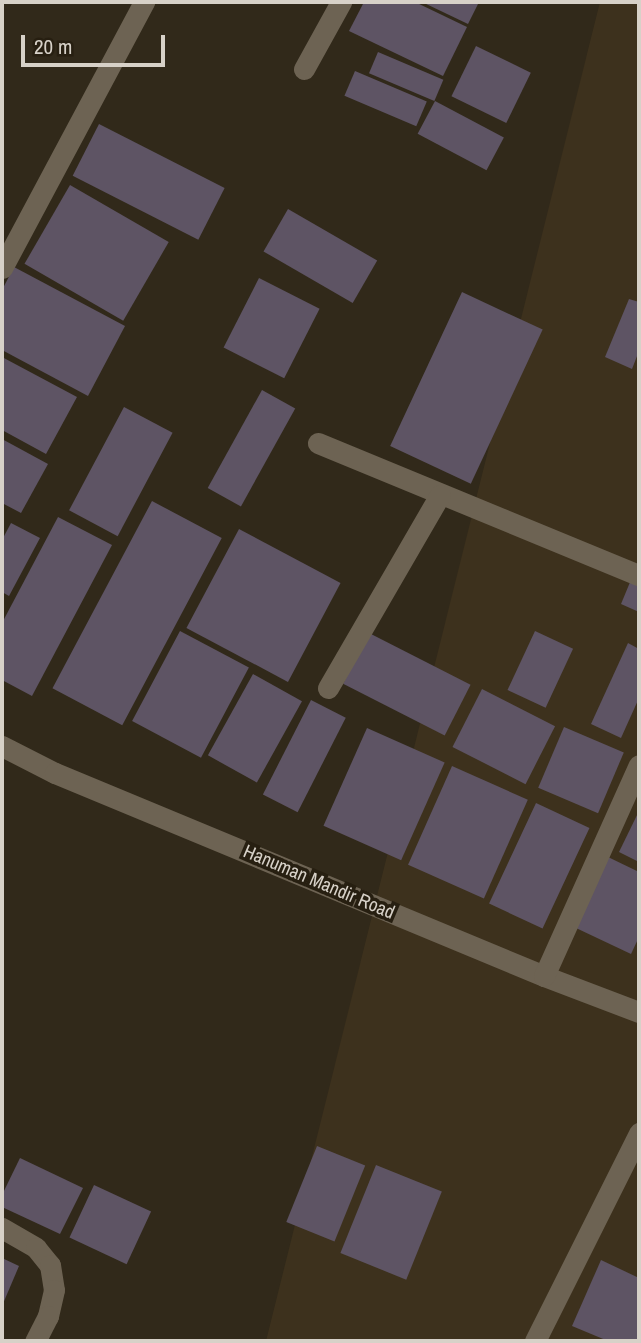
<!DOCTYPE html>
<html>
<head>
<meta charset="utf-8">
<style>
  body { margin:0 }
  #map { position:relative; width:641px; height:1343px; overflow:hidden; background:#31291a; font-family:"Archivo Narrow",sans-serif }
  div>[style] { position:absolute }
  .built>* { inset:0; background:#3d311d }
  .building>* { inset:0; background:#5e5464; transform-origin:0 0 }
  .service>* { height:21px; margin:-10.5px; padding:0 10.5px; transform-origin:10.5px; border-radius:10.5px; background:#6d6353 }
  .minor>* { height:21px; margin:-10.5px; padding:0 10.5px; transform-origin:10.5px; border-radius:10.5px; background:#6d6353 }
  span { translate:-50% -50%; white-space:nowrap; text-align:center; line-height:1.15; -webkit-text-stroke:7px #271f11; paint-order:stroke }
  .street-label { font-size:19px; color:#d7d1c8 }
  .frame { position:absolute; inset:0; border:4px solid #d7d1c8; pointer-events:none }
  .scale { position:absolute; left:21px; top:35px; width:144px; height:32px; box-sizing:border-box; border:4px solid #d7d1c8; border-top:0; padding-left:9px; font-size:21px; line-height:24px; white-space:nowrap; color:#d7d1c8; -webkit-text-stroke:5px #271f11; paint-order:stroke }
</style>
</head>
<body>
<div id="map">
  <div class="built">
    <div style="clip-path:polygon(600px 2px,639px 2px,639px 1341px,266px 1341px)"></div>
  </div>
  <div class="building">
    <div style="clip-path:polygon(364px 2px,415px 2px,467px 27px,443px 76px,349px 31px)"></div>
    <div style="clip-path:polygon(422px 2px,479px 2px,468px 24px)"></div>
    <div style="left:476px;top:46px;width:61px;height:56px;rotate:26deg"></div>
    <div style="left:378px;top:52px;width:71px;height:23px;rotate:23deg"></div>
    <div style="left:355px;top:71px;width:78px;height:27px;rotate:23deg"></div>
    <div style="left:435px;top:101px;width:78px;height:37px;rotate:28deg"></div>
    <div style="left:99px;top:124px;width:141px;height:58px;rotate:27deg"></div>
    <div style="left:70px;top:185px;width:114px;height:91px;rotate:30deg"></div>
    <div style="left:288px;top:209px;width:103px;height:49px;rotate:30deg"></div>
    <div style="clip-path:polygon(14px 267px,125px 326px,88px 396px,2px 350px,2px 290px)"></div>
    <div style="left:259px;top:278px;width:68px;height:78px;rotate:27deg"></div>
    <div style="left:462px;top:292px;width:89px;height:170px;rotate:25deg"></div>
    <div style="clip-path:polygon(629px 299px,639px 302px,639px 351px,632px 369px,605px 357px)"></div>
    <div style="clip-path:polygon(2px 357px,77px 397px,46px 454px,2px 430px)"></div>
    <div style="left:262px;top:390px;width:38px;height:112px;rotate:29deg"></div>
    <div style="left:124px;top:407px;width:55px;height:117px;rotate:28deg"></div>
    <div style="clip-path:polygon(2px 439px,48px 464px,21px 513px,2px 503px)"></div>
    <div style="left:152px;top:501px;width:79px;height:212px;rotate:28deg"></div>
    <div style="clip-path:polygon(58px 517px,112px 545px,32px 696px,2px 680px,2px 623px)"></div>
    <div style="clip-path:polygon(11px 523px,40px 538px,9px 596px,2px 592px,2px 540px)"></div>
    <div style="left:239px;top:529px;width:115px;height:112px;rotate:28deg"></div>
    <div style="clip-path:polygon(633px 575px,639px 578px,639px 612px,621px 604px)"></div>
    <div style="left:180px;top:631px;width:78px;height:102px;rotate:28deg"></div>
    <div style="left:535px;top:631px;width:42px;height:65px;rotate:25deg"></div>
    <div style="left:369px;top:633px;width:114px;height:57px;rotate:27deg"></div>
    <div style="clip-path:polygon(628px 643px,639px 649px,639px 698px,621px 738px,591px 724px)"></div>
    <div style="left:253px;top:674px;width:56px;height:93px;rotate:29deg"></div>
    <div style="left:482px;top:689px;width:82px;height:65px;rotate:27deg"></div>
    <div style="left:311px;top:700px;width:39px;height:106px;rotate:27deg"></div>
    <div style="left:564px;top:727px;width:65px;height:66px;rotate:23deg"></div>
    <div style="left:367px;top:728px;width:85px;height:107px;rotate:24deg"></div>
    <div style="left:452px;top:766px;width:83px;height:108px;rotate:24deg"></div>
    <div style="left:536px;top:803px;width:59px;height:111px;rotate:25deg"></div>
    <div style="clip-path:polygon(639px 811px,639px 862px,619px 852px)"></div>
    <div style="clip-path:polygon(608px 857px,639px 872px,639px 937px,631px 954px,576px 928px)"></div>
    <div style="left:317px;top:1146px;width:52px;height:82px;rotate:22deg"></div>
    <div style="clip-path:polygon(20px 1158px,83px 1188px,60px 1234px,2px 1207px,2px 1195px)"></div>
    <div style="left:376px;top:1165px;width:71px;height:95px;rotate:22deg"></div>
    <div style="left:94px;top:1185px;width:63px;height:58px;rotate:25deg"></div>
    <div style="clip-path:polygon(2px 1258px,19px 1266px,2px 1306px)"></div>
    <div style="clip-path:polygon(601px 1260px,639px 1278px,639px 1341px,608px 1341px,572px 1326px)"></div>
  </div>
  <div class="service">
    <div style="left:2px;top:1228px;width:39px;rotate:30deg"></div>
    <div style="left:36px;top:1248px;width:22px;rotate:51deg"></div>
    <div style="left:50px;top:1265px;width:25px;rotate:81deg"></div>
    <div style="left:54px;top:1290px;width:27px;rotate:103deg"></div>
    <div style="left:48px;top:1316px;width:28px;rotate:117deg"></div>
  </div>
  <div class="minor">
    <div style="left:304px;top:69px;width:77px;rotate:-61.1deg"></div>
    <div style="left:2px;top:268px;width:302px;rotate:-61.9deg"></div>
    <div style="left:318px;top:443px;width:347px;rotate:22.4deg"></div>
    <div style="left:328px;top:688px;width:223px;rotate:-59.9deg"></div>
    <div style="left:2px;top:746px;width:59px;rotate:27deg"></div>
    <div style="left:55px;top:773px;width:529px;rotate:22.54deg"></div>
    <div style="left:544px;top:976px;width:102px;rotate:20.8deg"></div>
    <div style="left:544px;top:976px;width:231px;rotate:-65.8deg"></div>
    <div style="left:535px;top:1341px;width:233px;rotate:-63.4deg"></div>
  </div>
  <div class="street-label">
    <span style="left:319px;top:882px;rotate:23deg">Hanuman Mandir Road</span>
  </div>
  <div class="frame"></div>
  <div class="scale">20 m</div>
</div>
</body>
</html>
